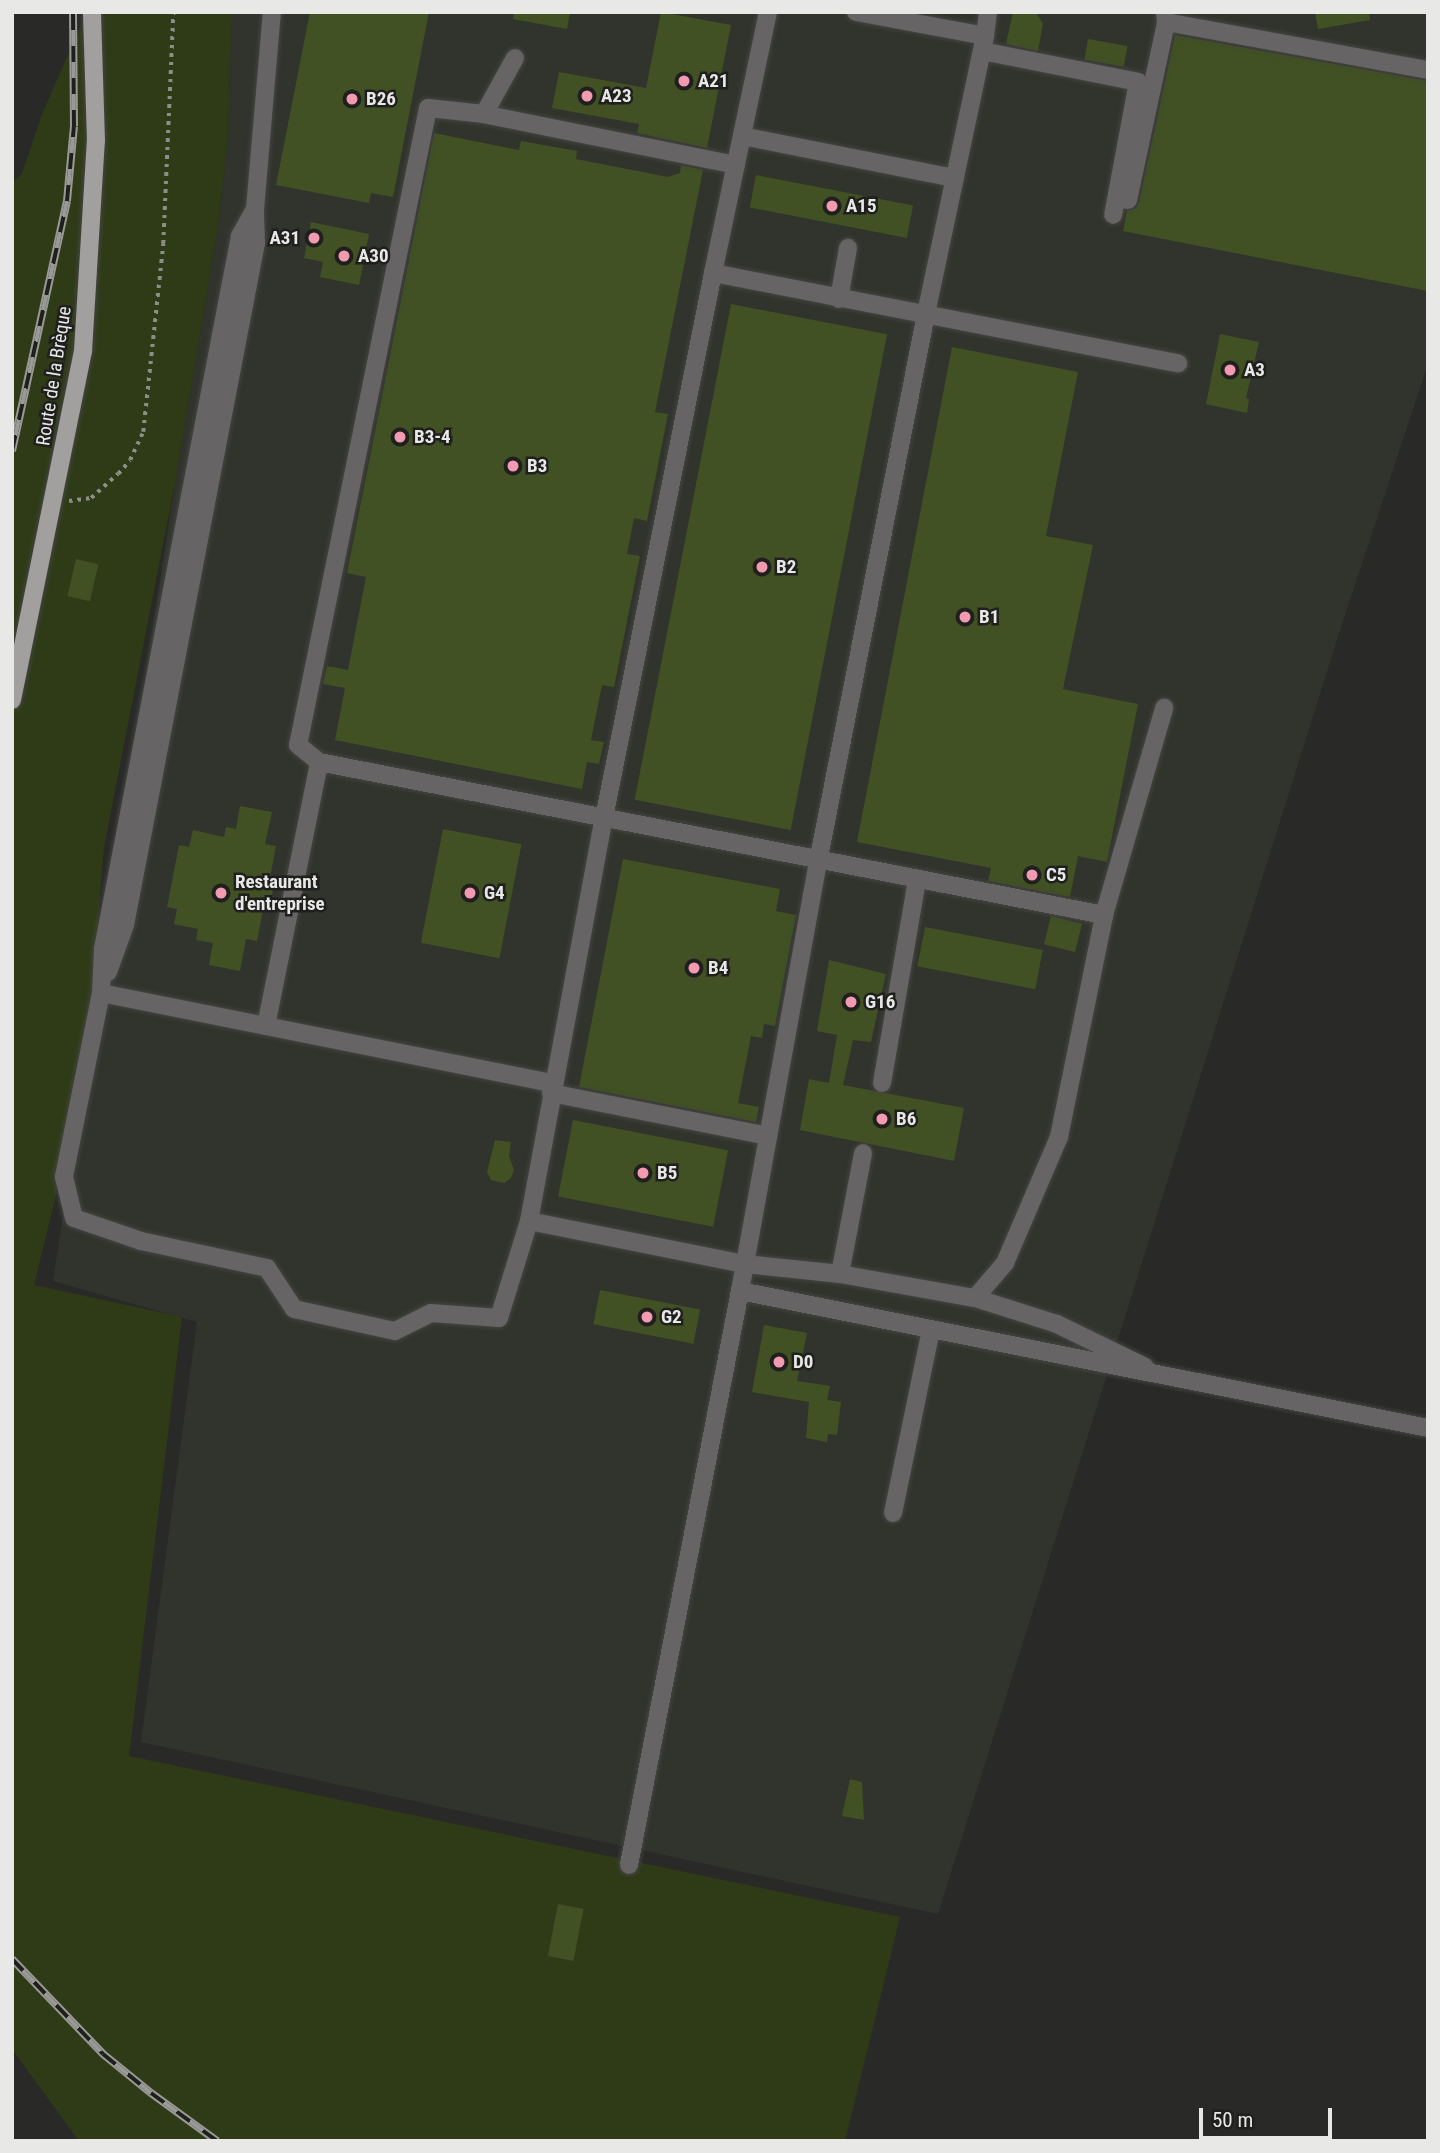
<!DOCTYPE html>
<html>
<head>
<meta charset="utf-8">
<style>
  body { margin:0 }
  #map { position:relative; width:1440px; height:2153px; overflow:hidden; background:#292a27; font-family:"Roboto Condensed",sans-serif }
  div>[style] { position:absolute }
  .built>* { inset:0; background:#31342c }
  .green>* { inset:0; background:#2f3b17 }
  .building>* { inset:0; background:#415124; transform-origin:0 0 }
  .path>* { height:3.5px; margin-top:-1.75px; transform-origin:0; background:repeating-linear-gradient(90deg,#8d8e8c 0 3.5px,transparent 0 8.5px) }
  .roads { filter:drop-shadow(0 0 2px #444542) drop-shadow(0 0 2px #444542) }
  .minor>* { height:18px; margin:-9px; padding:0 9px; transform-origin:9px; border-radius:9px; background:#666465 }
  .major>* { height:18px; margin:-9px; padding:0 9px; transform-origin:9px; border-radius:9px; background:#a29f9f }
  .rail>* { height:8px; margin-top:-4px; transform-origin:0; background:repeating-linear-gradient(90deg,#1f201e 0 16px,#999997 0 32px); box-sizing:border-box; border-block:2px solid #999997 }
  .dots>* { width:19px; height:19px; translate:-50% -50%; box-sizing:border-box; border:4px solid #1f201e; border-radius:50% }
  span { translate:-50% -50%; white-space:nowrap; text-align:center; line-height:1.15; -webkit-text-stroke:5px #1f201e; paint-order:stroke }
  .poi-label { font-size:19px; color:#e8e8e7; font-weight:700 }
  .left { translate:0 -50%; text-align:left }
  .right { translate:-100% -50%; text-align:right }
  .street-label { font-size:19px; color:#e8e8e7 }
  .frame { position:absolute; inset:0; border:14px solid #e8e8e7; pointer-events:none }
  .scale { position:absolute; left:1199px; top:2108px; width:133px; height:32px; box-sizing:border-box; border:4px solid #e8e8e7; border-top:0; padding-left:9px; font-size:21px; line-height:24px; white-space:nowrap; color:#e8e8e7; -webkit-text-stroke:5px #1f201e; paint-order:stroke }
</style>
</head>
<body>
<div id="map">
  <div class="built">
    <div style="clip-path:polygon(231px 12px,1428px 12px,1428px 364px,1340px 630px,938px 1914px,141px 1742px,197px 1322px,53px 1281px,174px 488px,217px 233px,228px 140px)"></div>
  </div>
  <div class="green">
    <div style="clip-path:polygon(87px 12px,231px 12px,231px 23px,228px 140px,217px 233px,174px 488px,104px 847px,86px 1072px,34px 1285px,182px 1317px,129px 1756px,900px 1917px,845px 2141px,79px 2141px,12px 2049px,12px 182px,22px 174px,42px 114px)"></div>
  </div>
  <div class="building">
    <div style="clip-path:polygon(310px 12px,429px 12px,393px 197px,371px 193px,369px 203px,276px 185px)"></div>
    <div style="clip-path:polygon(514px 12px,570px 12px,567px 29px,513px 19px)"></div>
    <div style="clip-path:polygon(661px 12px,731px 25px,707px 148px,637px 133px,639px 124px,552px 108px,559px 72px,646px 88px)"></div>
    <div style="clip-path:polygon(1013px 12px,1036px 12px,1043px 24px,1038px 51px,1006px 44px)"></div>
    <div style="clip-path:polygon(1315px 12px,1369px 12px,1370px 20px,1318px 29px)"></div>
    <div style="clip-path:polygon(1175px 35px,1428px 81px,1428px 291px,1123px 231px,1127px 211px,1136px 208px,1139px 202px)"></div>
    <div style="left:1088px;top:39px;width:40px;height:21px;rotate:10deg"></div>
    <div style="clip-path:polygon(434px 133px,519px 150px,521px 141px,577px 151px,576px 159px,668px 177px,680px 173px,681px 165px,703px 170px,655px 412px,668px 414px,647px 521px,634px 518px,627px 554px,640px 556px,614px 687px,602px 685px,591px 740px,604px 742px,599px 764px,587px 762px,582px 789px,335px 740px,345px 688px,323px 684px,327px 666px,348px 670px,366px 577px,347px 573px)"></div>
    <div style="left:756px;top:175px;width:160px;height:33px;rotate:11deg"></div>
    <div style="clip-path:polygon(311px 222px,369px 234px,359px 285px,320px 277px,323px 262px,304px 258px)"></div>
    <div style="left:731px;top:304px;width:159px;height:505px;rotate:11deg"></div>
    <div style="clip-path:polygon(1220px 334px,1259px 342px,1246px 398px,1249px 399px,1247px 413px,1206px 404px)"></div>
    <div style="clip-path:polygon(952px 347px,1078px 372px,1046px 536px,1093px 545px,1063px 689px,1138px 704px,1107px 862px,1078px 856px,1070px 897px,988px 881px,991px 868px,857px 842px)"></div>
    <div style="left:76px;top:559px;width:23px;height:38px;rotate:13deg"></div>
    <div style="clip-path:polygon(240px 806px,272px 812px,265px 844px,276px 846px,270px 878px,275px 879px,269px 911px,263px 910px,257px 941px,246px 939px,240px 971px,209px 965px,213px 943px,196px 940px,198px 929px,174px 924px,177px 909px,167px 907px,179px 845px,189px 847px,193px 830px,224px 837px,226px 827px,236px 829px)"></div>
    <div style="left:443px;top:829px;width:80px;height:116px;rotate:11deg"></div>
    <div style="clip-path:polygon(623px 859px,780px 889px,776px 911px,796px 915px,775px 1026px,764px 1024px,762px 1038px,751px 1036px,738px 1103px,759px 1107px,756px 1122px,579px 1087px)"></div>
    <div style="left:1051px;top:916px;width:32px;height:29px;rotate:14deg"></div>
    <div style="left:925px;top:927px;width:120px;height:40px;rotate:11deg"></div>
    <div style="clip-path:polygon(829px 960px,886px 974px,871px 1042px,853px 1040px,843px 1085px,964px 1108px,954px 1161px,800px 1130px,809px 1079px,829px 1083px,837px 1035px,817px 1031px)"></div>
    <div style="left:573px;top:1120px;width:158px;height:78px;rotate:11deg"></div>
    <div style="clip-path:polygon(495px 1140px,511px 1142px,509px 1156px,514px 1170px,511px 1178px,504px 1183px,491px 1180px,487px 1172px)"></div>
    <div style="left:600px;top:1290px;width:102px;height:35px;rotate:11deg"></div>
    <div style="clip-path:polygon(764px 1325px,807px 1333px,797px 1381px,830px 1386px,827px 1400px,841px 1402px,837px 1435px,828px 1434px,827px 1442px,806px 1438px,809px 1402px,752px 1392px)"></div>
    <div style="clip-path:polygon(850px 1779px,862px 1782px,864px 1820px,842px 1816px)"></div>
    <div style="left:558px;top:1904px;width:26px;height:53px;rotate:11deg"></div>
  </div>
  <div class="path">
    <div style="left:69px;top:501px;width:22px;rotate:-8deg"></div>
    <div style="left:91px;top:498px;width:36px;rotate:-42deg"></div>
    <div style="left:118px;top:474px;width:18px;rotate:-49deg"></div>
    <div style="left:130px;top:460px;width:31px;rotate:-65deg"></div>
    <div style="left:143px;top:432px;width:189px;rotate:-83.9deg"></div>
    <div style="left:163px;top:244px;width:232px;rotate:-87.5deg"></div>
  </div>
  <div class="roads">
    <div class="minor">
      <div style="left:856px;top:12px;width:131px;rotate:10.5deg"></div>
      <div style="left:988px;top:12px;width:24px;rotate:97deg"></div>
      <div style="left:985px;top:36px;width:284px;rotate:102deg"></div>
      <div style="left:926px;top:314px;width:559px;rotate:101.15deg"></div>
      <div style="left:818px;top:862px;width:436px;rotate:100.3deg"></div>
      <div style="left:740px;top:1291px;width:702px;rotate:11.26deg"></div>
      <div style="left:1166px;top:22px;width:266px;rotate:10.4deg"></div>
      <div style="left:982px;top:51px;width:159px;rotate:11.2deg"></div>
      <div style="left:1138px;top:82px;width:135px;rotate:100.6deg"></div>
      <div style="left:484px;top:114px;width:64px;rotate:-61deg"></div>
      <div style="left:742px;top:136px;width:217px;rotate:11.2deg"></div>
      <div style="left:736px;top:165px;width:257px;rotate:-168.6deg"></div>
      <div style="left:484px;top:114px;width:56px;rotate:-173.9deg"></div>
      <div style="left:428px;top:108px;width:650px;rotate:101.53deg"></div>
      <div style="left:298px;top:745px;width:27px;rotate:39deg"></div>
      <div style="left:319px;top:762px;width:800px;rotate:11.03deg"></div>
      <div style="left:1128px;top:200px;width:182px;rotate:-77.9deg"></div>
      <div style="left:1166px;top:22px;width:10px;rotate:-96deg"></div>
      <div style="left:255px;top:209px;width:31px;rotate:119deg"></div>
      <div style="left:240px;top:236px;width:726px;rotate:100.88deg"></div>
      <div style="left:103px;top:949px;width:44px;rotate:92.6deg"></div>
      <div style="left:101px;top:993px;width:188px;rotate:101.4deg"></div>
      <div style="left:64px;top:1177px;width:42px;rotate:76.3deg"></div>
      <div style="left:74px;top:1218px;width:71px;rotate:18.9deg"></div>
      <div style="left:141px;top:1241px;width:129px;rotate:12.1deg"></div>
      <div style="left:267px;top:1268px;width:49px;rotate:56.6deg"></div>
      <div style="left:294px;top:1309px;width:103px;rotate:12.3deg"></div>
      <div style="left:395px;top:1331px;width:40px;rotate:-26.6deg"></div>
      <div style="left:431px;top:1313px;width:68px;rotate:4.2deg"></div>
      <div style="left:499px;top:1318px;width:102px;rotate:-72.8deg"></div>
      <div style="left:529px;top:1221px;width:410px;rotate:-79.5deg"></div>
      <div style="left:604px;top:818px;width:556px;rotate:-78.69deg"></div>
      <div style="left:713px;top:273px;width:267px;rotate:-78.1deg"></div>
      <div style="left:713px;top:273px;width:474px;rotate:11deg"></div>
      <div style="left:839px;top:299px;width:52px;rotate:-80deg"></div>
      <div style="left:108px;top:972px;width:50px;rotate:-70.1deg"></div>
      <div style="left:125px;top:925px;width:694px;rotate:-79.13deg"></div>
      <div style="left:256px;top:243px;width:34px;rotate:-92deg"></div>
      <div style="left:255px;top:209px;width:198px;rotate:-85.1deg"></div>
      <div style="left:101px;top:993px;width:461px;rotate:11.3deg"></div>
      <div style="left:266px;top:1026px;width:269px;rotate:-78.6deg"></div>
      <div style="left:882px;top:1083px;width:206px;rotate:-80.2deg"></div>
      <div style="left:551px;top:1093px;width:221px;rotate:11.2deg"></div>
      <div style="left:529px;top:1221px;width:220px;rotate:11.3deg"></div>
      <div style="left:745px;top:1264px;width:96px;rotate:6deg"></div>
      <div style="left:840px;top:1274px;width:137px;rotate:10.1deg"></div>
      <div style="left:975px;top:1298px;width:86px;rotate:17.6deg"></div>
      <div style="left:1057px;top:1324px;width:98px;rotate:26deg"></div>
      <div style="left:840px;top:1274px;width:123px;rotate:-79.2deg"></div>
      <div style="left:975px;top:1298px;width:46px;rotate:-49.4deg"></div>
      <div style="left:1005px;top:1263px;width:137px;rotate:-66.8deg"></div>
      <div style="left:1059px;top:1137px;width:227px;rotate:-78.5deg"></div>
      <div style="left:1104px;top:915px;width:216px;rotate:-73.8deg"></div>
      <div style="left:893px;top:1513px;width:187px;rotate:-78.3deg"></div>
      <div style="left:629px;top:1865px;width:585px;rotate:-79.06deg"></div>
    </div>
    <div class="major">
      <div style="left:12px;top:700px;width:356px;rotate:-78.5deg"></div>
      <div style="left:83px;top:351px;width:210px;rotate:-86.5deg"></div>
      <div style="left:96px;top:141px;width:129px;rotate:-91.8deg"></div>
    </div>
  </div>
  <div class="rail">
    <div style="left:12px;top:451px;width:256px;rotate:-77.6deg"></div>
    <div style="left:67px;top:201px;width:75px;rotate:-84.7deg"></div>
    <div style="left:74px;top:126px;width:114px;rotate:-90.5deg"></div>
    <div style="left:12px;top:1959px;width:132px;rotate:46.2deg"></div>
    <div style="left:103px;top:2054px;width:62px;rotate:39.1deg"></div>
    <div style="left:151px;top:2093px;width:82px;rotate:36deg"></div>
  </div>
  <div class="dots">
    <div style="left:684px;top:81px;background:#f29ab0"></div>
    <div style="left:587px;top:96px;background:#f29ab0"></div>
    <div style="left:352px;top:99px;background:#f29ab0"></div>
    <div style="left:832px;top:206px;background:#f29ab0"></div>
    <div style="left:314px;top:238px;background:#f29ab0"></div>
    <div style="left:344px;top:256px;background:#f29ab0"></div>
    <div style="left:1230px;top:370px;background:#f29ab0"></div>
    <div style="left:400px;top:437px;background:#f29ab0"></div>
    <div style="left:513px;top:466px;background:#f29ab0"></div>
    <div style="left:762px;top:567px;background:#f29ab0"></div>
    <div style="left:965px;top:617px;background:#f29ab0"></div>
    <div style="left:1032px;top:875px;background:#f29ab0"></div>
    <div style="left:221px;top:893px;background:#f29ab0"></div>
    <div style="left:470px;top:893px;background:#f29ab0"></div>
    <div style="left:694px;top:968px;background:#f29ab0"></div>
    <div style="left:851px;top:1002px;background:#f29ab0"></div>
    <div style="left:882px;top:1119px;background:#f29ab0"></div>
    <div style="left:643px;top:1173px;background:#f29ab0"></div>
    <div style="left:647px;top:1317px;background:#f29ab0"></div>
    <div style="left:779px;top:1362px;background:#f29ab0"></div>
  </div>
  <div class="poi-label">
    <span class="left" style="left:698px;top:81px">A21</span>
    <span class="left" style="left:601px;top:96px">A23</span>
    <span class="left" style="left:366px;top:99px">B26</span>
    <span class="left" style="left:846px;top:206px">A15</span>
    <span class="right" style="left:300px;top:238px">A31</span>
    <span class="left" style="left:358px;top:256px">A30</span>
    <span class="left" style="left:1244px;top:370px">A3</span>
    <span class="left" style="left:414px;top:437px">B3-4</span>
    <span class="left" style="left:527px;top:466px">B3</span>
    <span class="left" style="left:776px;top:567px">B2</span>
    <span class="left" style="left:979px;top:617px">B1</span>
    <span class="left" style="left:1046px;top:875px">C5</span>
    <span class="left" style="left:235px;top:893px">Restaurant<br>d'entreprise</span>
    <span class="left" style="left:484px;top:893px">G4</span>
    <span class="left" style="left:708px;top:968px">B4</span>
    <span class="left" style="left:865px;top:1002px">G16</span>
    <span class="left" style="left:896px;top:1119px">B6</span>
    <span class="left" style="left:657px;top:1173px">B5</span>
    <span class="left" style="left:661px;top:1317px">G2</span>
    <span class="left" style="left:793px;top:1362px">D0</span>
  </div>
  <div class="street-label">
    <span style="left:54px;top:376px;rotate:-81deg">Route de la Brèque</span>
  </div>
  <div class="frame"></div>
  <div class="scale">50 m</div>
</div>
</body>
</html>
